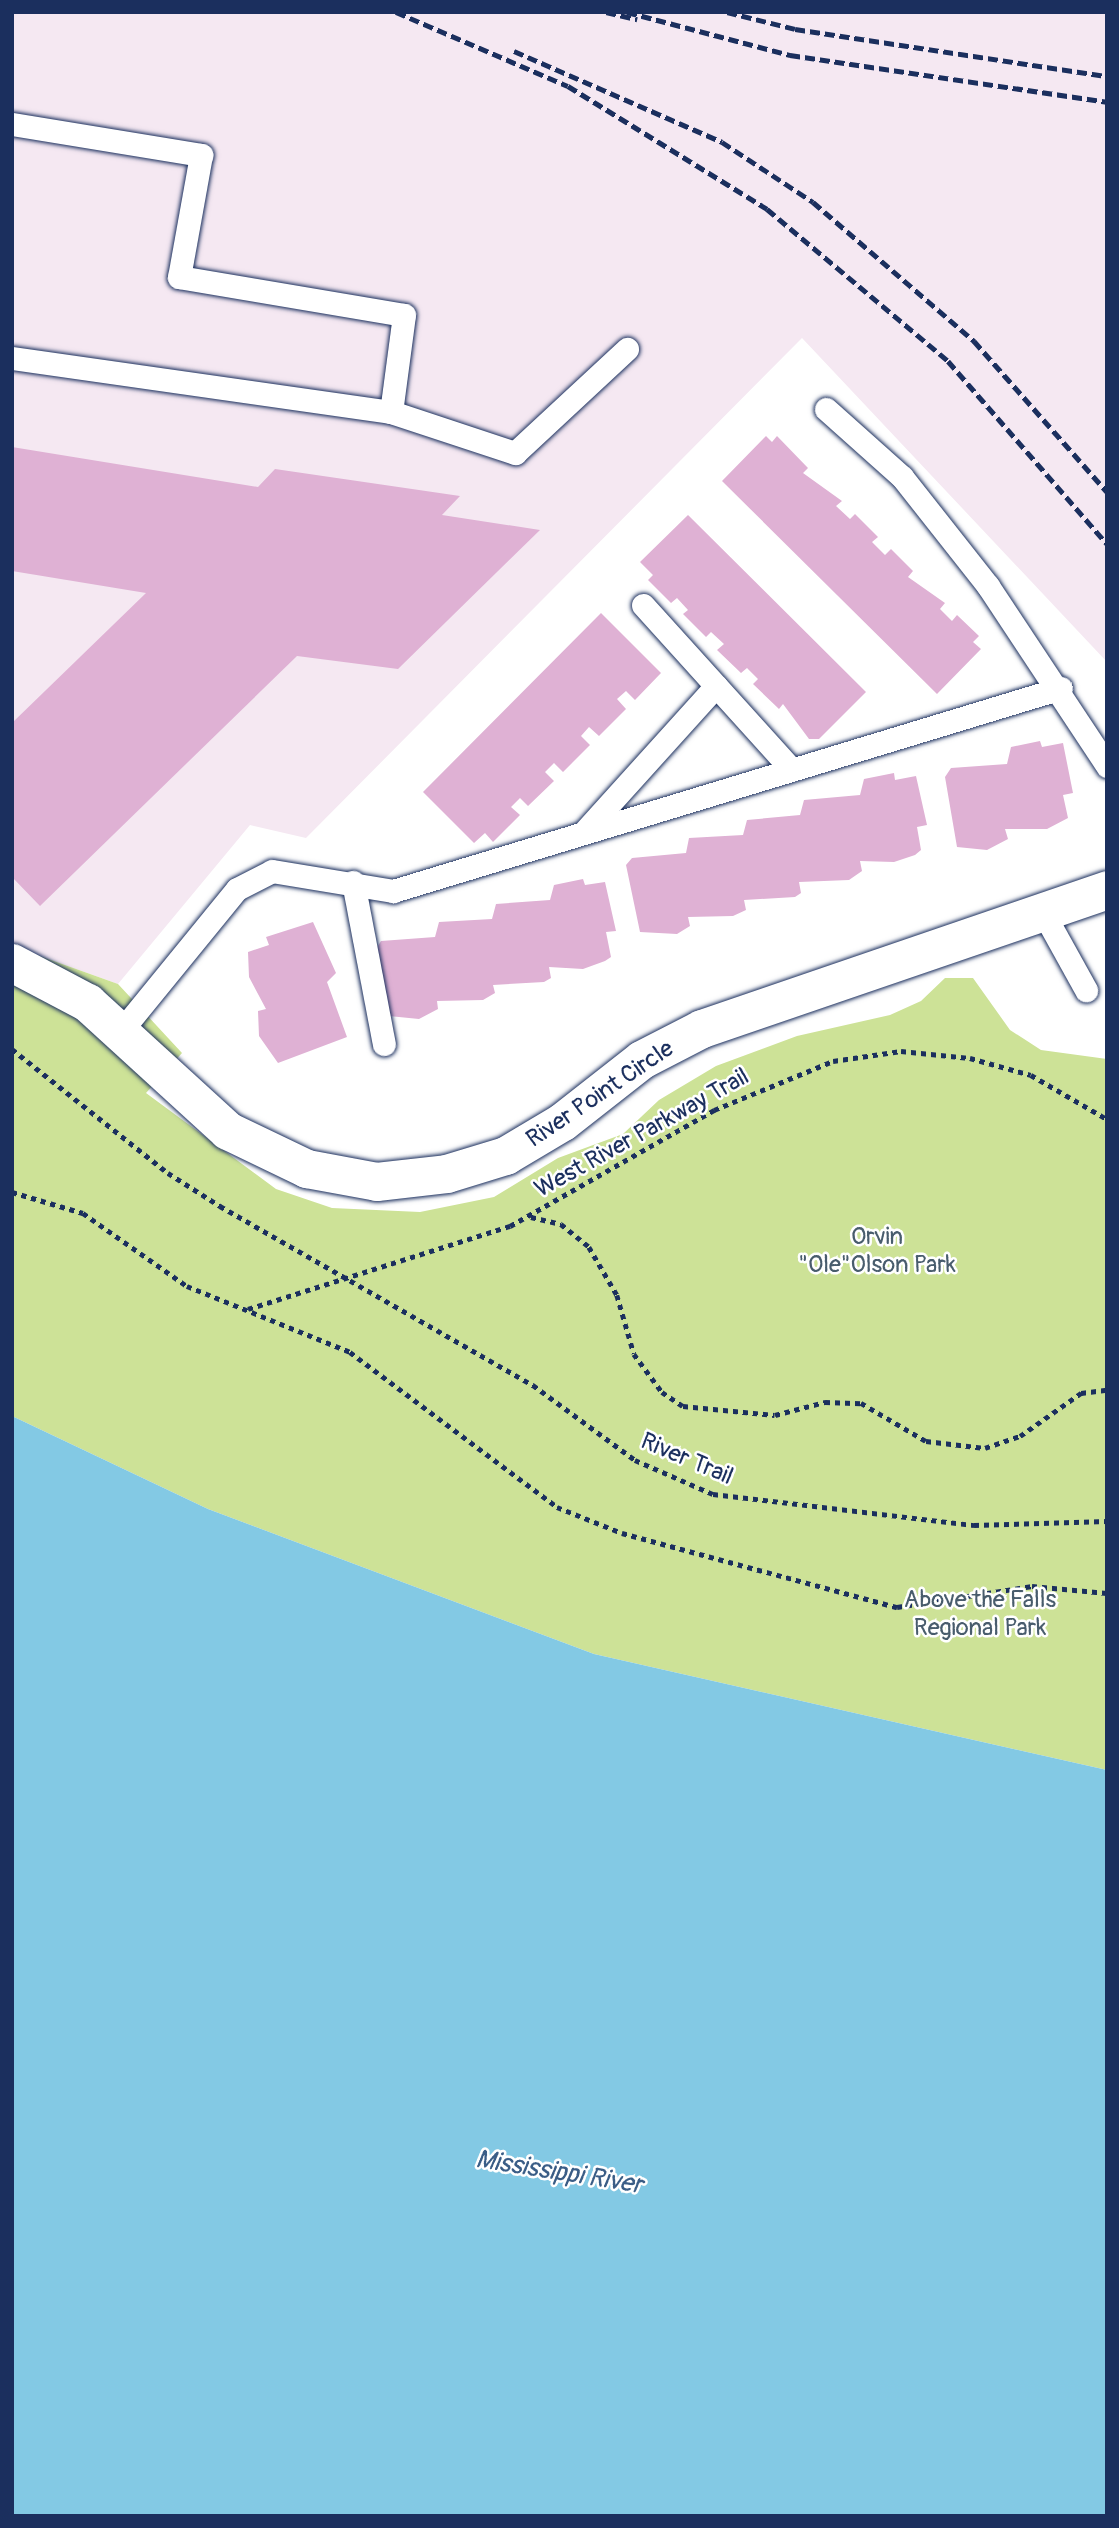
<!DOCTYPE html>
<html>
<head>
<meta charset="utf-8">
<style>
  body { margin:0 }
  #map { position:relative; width:1119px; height:2528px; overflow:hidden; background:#fff; font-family:Pangolin,sans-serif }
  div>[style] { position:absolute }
  .built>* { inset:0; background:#f5e8f2 }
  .green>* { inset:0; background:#cde297 }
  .water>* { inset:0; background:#83c9e4 }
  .building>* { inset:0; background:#dfb1d4 }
  .path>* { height:4.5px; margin-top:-2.25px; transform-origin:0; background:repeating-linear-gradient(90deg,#1b2f5e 0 5px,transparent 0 10px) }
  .roads { filter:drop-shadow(0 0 2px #1b2f5e) drop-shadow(0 0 2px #1b2f5e) }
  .lane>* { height:23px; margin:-11.5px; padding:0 11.5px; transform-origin:11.5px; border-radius:11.5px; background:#fff }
  .street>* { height:38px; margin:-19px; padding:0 19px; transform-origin:19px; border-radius:19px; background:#fff }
  .rail>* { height:5px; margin-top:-2.5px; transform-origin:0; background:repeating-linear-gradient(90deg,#1b2f5e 0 10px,transparent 0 15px) }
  span { translate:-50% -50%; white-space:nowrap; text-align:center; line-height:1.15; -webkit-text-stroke:5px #fff; paint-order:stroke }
  .street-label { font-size:24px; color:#1b2f5e }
  .park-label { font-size:24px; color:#485c6c }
  .water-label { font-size:26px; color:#3a5d86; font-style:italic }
  .frame { position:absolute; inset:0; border:14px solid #1b2f5e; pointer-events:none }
</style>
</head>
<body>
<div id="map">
  <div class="built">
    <div style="clip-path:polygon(12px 12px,1107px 12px,1107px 662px,802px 338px,306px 838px,250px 825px,118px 984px,12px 946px)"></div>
  </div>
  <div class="green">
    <div style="clip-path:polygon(12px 946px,118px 984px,182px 1053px,146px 1093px,276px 1189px,332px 1208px,420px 1212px,494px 1197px,558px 1158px,623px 1134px,659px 1100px,716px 1066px,797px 1036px,890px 1015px,921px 1001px,945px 978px,973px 978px,1010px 1030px,1041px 1050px,1107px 1059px,1107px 1770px,594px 1654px,208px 1509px,12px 1416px)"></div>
  </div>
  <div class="water">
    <div style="clip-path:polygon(12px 1416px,208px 1509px,594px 1654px,1107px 1770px,1107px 2516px,12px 2516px)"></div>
  </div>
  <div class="building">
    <div style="clip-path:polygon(766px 436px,772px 442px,777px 436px,808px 468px,803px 473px,842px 501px,836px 506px,850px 519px,855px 514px,878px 537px,872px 542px,885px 555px,891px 549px,913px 571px,908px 577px,945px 603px,940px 609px,952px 621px,957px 615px,979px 636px,973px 642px,981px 649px,937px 694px,722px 481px)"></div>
    <div style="clip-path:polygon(12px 447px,258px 487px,275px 469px,460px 496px,442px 515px,540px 530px,398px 669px,297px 656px,40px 906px,12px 877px,12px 723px,146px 593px,12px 571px)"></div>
    <div style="clip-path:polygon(688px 515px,866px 692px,819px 739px,809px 739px,783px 704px,779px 709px,753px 684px,758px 679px,747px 668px,741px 673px,717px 650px,724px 644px,711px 632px,706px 637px,683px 614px,688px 610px,677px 598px,671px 603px,648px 580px,653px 575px,640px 562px)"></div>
    <div style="clip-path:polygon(601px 613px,661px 673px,635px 700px,626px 691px,617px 699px,626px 709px,599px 736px,589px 727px,581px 736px,590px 745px,563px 772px,554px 763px,545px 772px,554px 781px,528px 806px,520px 798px,511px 807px,520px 815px,493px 842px,485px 833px,474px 843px,423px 792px)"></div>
    <div style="clip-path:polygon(1040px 741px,1042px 747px,1063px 743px,1073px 793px,1063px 795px,1068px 818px,1047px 829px,1005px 829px,1008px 839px,987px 850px,957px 847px,945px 777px,951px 768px,1007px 764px,1011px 747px)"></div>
    <div style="clip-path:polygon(894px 773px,895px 780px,916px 776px,927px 825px,917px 827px,921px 850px,915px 855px,894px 862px,860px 861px,862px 871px,849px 880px,799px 882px,801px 893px,795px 897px,744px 900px,746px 910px,733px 916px,688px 917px,690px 926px,677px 934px,640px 932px,626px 865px,632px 858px,686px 853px,689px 838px,743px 835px,747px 820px,800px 815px,804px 800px,860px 795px,864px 779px)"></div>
    <div style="clip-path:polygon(583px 879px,585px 885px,605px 882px,616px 931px,606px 932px,611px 957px,605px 961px,583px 969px,549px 967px,551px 978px,544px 982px,493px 985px,495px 993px,483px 1000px,437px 1001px,438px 1009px,419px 1019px,389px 1016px,376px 949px,381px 941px,435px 937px,439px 922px,492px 919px,496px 904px,550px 900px,554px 885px)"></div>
    <div style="clip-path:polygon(313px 922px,336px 973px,327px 982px,347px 1037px,278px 1063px,259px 1036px,258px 1011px,266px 1009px,249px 977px,248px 952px,269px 945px,266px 937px)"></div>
  </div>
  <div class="path">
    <div style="left:12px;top:1049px;width:199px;rotate:38.5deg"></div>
    <div style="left:168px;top:1173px;width:62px;rotate:32.4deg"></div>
    <div style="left:220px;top:1206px;width:361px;rotate:29.8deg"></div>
    <div style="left:533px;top:1385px;width:127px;rotate:36.3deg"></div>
    <div style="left:635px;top:1460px;width:85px;rotate:23.6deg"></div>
    <div style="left:713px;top:1494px;width:263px;rotate:6.8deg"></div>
    <div style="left:974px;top:1525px;width:133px;rotate:-1.7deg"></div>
    <div style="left:12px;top:1192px;width:74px;rotate:16.5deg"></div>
    <div style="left:83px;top:1213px;width:127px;rotate:35.1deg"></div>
    <div style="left:187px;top:1286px;width:176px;rotate:22deg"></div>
    <div style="left:350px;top:1352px;width:259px;rotate:36.8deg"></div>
    <div style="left:557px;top:1507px;width:70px;rotate:21.8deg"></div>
    <div style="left:622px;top:1533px;width:285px;rotate:15.1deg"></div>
    <div style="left:897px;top:1607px;width:137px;rotate:-8.8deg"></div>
    <div style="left:1032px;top:1586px;width:75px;rotate:5.3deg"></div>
    <div style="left:531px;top:1217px;width:31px;rotate:13deg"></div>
    <div style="left:561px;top:1224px;width:36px;rotate:39deg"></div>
    <div style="left:589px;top:1247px;width:56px;rotate:59.7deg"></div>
    <div style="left:617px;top:1295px;width:61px;rotate:73.9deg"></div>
    <div style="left:634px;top:1354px;width:47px;rotate:53.6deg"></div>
    <div style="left:662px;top:1392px;width:25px;rotate:34deg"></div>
    <div style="left:683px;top:1406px;width:92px;rotate:5.6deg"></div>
    <div style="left:775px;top:1415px;width:52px;rotate:-14.6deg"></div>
    <div style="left:825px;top:1402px;width:36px;rotate:2deg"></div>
    <div style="left:861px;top:1403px;width:75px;rotate:30.3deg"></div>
    <div style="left:926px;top:1441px;width:59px;rotate:6.8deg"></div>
    <div style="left:985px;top:1448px;width:37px;rotate:-19deg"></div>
    <div style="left:1020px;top:1436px;width:75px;rotate:-35.2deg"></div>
    <div style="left:1081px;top:1393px;width:26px;rotate:-7deg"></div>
    <div style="left:248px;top:1309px;width:275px;rotate:-17.6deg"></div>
    <div style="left:510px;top:1226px;width:235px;rotate:-29.6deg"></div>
    <div style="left:714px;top:1110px;width:129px;rotate:-22.4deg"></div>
    <div style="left:833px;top:1061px;width:69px;rotate:-8.4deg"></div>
    <div style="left:901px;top:1051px;width:69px;rotate:5.8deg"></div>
    <div style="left:970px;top:1058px;width:63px;rotate:15.6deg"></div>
    <div style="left:1031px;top:1075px;width:88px;rotate:30.1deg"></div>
  </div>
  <div class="roads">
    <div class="lane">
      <div style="left:12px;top:124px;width:192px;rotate:9.3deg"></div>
      <div style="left:201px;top:155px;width:124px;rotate:100.2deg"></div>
      <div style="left:179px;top:277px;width:228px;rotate:9.6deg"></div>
      <div style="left:404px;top:315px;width:98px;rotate:97.6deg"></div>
      <div style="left:12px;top:358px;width:383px;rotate:8.1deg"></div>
      <div style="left:391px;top:412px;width:131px;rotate:18.3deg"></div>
      <div style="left:515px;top:453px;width:153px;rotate:-42.9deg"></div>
      <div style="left:826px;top:409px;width:102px;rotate:41.8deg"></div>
      <div style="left:902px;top:477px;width:139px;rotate:51.7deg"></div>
      <div style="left:988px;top:586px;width:216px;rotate:56.5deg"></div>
      <div style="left:643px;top:605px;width:222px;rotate:47.9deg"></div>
      <div style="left:584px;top:832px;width:197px;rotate:-47.9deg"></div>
      <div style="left:353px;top:882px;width:165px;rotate:79.2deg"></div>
      <div style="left:1045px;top:916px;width:85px;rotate:61deg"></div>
      <div style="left:121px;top:1031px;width:183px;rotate:-50.8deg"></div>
      <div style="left:237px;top:889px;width:39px;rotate:-27deg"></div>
      <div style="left:272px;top:871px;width:123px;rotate:9.4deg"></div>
      <div style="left:393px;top:891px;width:698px;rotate:-16.9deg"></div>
    </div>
    <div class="street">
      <div style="left:12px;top:963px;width:86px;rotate:27.8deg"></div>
      <div style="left:88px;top:1003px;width:190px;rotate:42.4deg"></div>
      <div style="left:228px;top:1131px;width:88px;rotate:25.7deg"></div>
      <div style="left:307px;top:1169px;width:71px;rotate:10.5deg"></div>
      <div style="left:377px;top:1182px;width:70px;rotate:-6.5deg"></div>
      <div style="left:447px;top:1174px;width:62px;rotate:-17deg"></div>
      <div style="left:506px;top:1156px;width:66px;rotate:-30.8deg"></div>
      <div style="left:563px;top:1122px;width:100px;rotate:-38.1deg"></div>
      <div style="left:642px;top:1060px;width:68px;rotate:-27.3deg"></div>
      <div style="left:702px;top:1029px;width:428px;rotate:-18.9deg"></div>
    </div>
  </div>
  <div class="rail">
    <div style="left:396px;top:12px;width:187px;rotate:23.3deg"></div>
    <div style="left:568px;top:86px;width:234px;rotate:31.7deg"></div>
    <div style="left:767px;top:209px;width:236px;rotate:40deg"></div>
    <div style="left:948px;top:361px;width:242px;rotate:49deg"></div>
    <div style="left:606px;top:12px;width:32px;rotate:13deg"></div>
    <div style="left:627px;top:12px;width:169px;rotate:14.8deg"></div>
    <div style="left:790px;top:55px;width:320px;rotate:8.4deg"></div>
    <div style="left:727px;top:12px;width:70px;rotate:14deg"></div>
    <div style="left:795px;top:29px;width:316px;rotate:8.6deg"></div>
    <div style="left:514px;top:51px;width:227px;rotate:23.6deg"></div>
    <div style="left:722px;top:142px;width:109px;rotate:33.4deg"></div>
    <div style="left:813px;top:202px;width:213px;rotate:40.8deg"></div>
    <div style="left:974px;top:341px;width:201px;rotate:48.6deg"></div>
  </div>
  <div class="street-label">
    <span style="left:600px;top:1094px;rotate:-34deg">River Point Circle</span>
    <span style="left:642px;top:1133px;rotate:-29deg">West River Parkway Trail</span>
    <span style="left:687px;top:1459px;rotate:23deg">River Trail</span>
  </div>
  <div class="park-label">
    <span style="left:877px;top:1251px">Orvin<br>"Ole"Olson Park</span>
    <span style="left:980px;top:1614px">Above the Falls<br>Regional Park</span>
  </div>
  <div class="water-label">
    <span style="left:559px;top:2173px;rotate:9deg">Mississippi River</span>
  </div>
  <div class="frame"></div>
</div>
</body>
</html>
